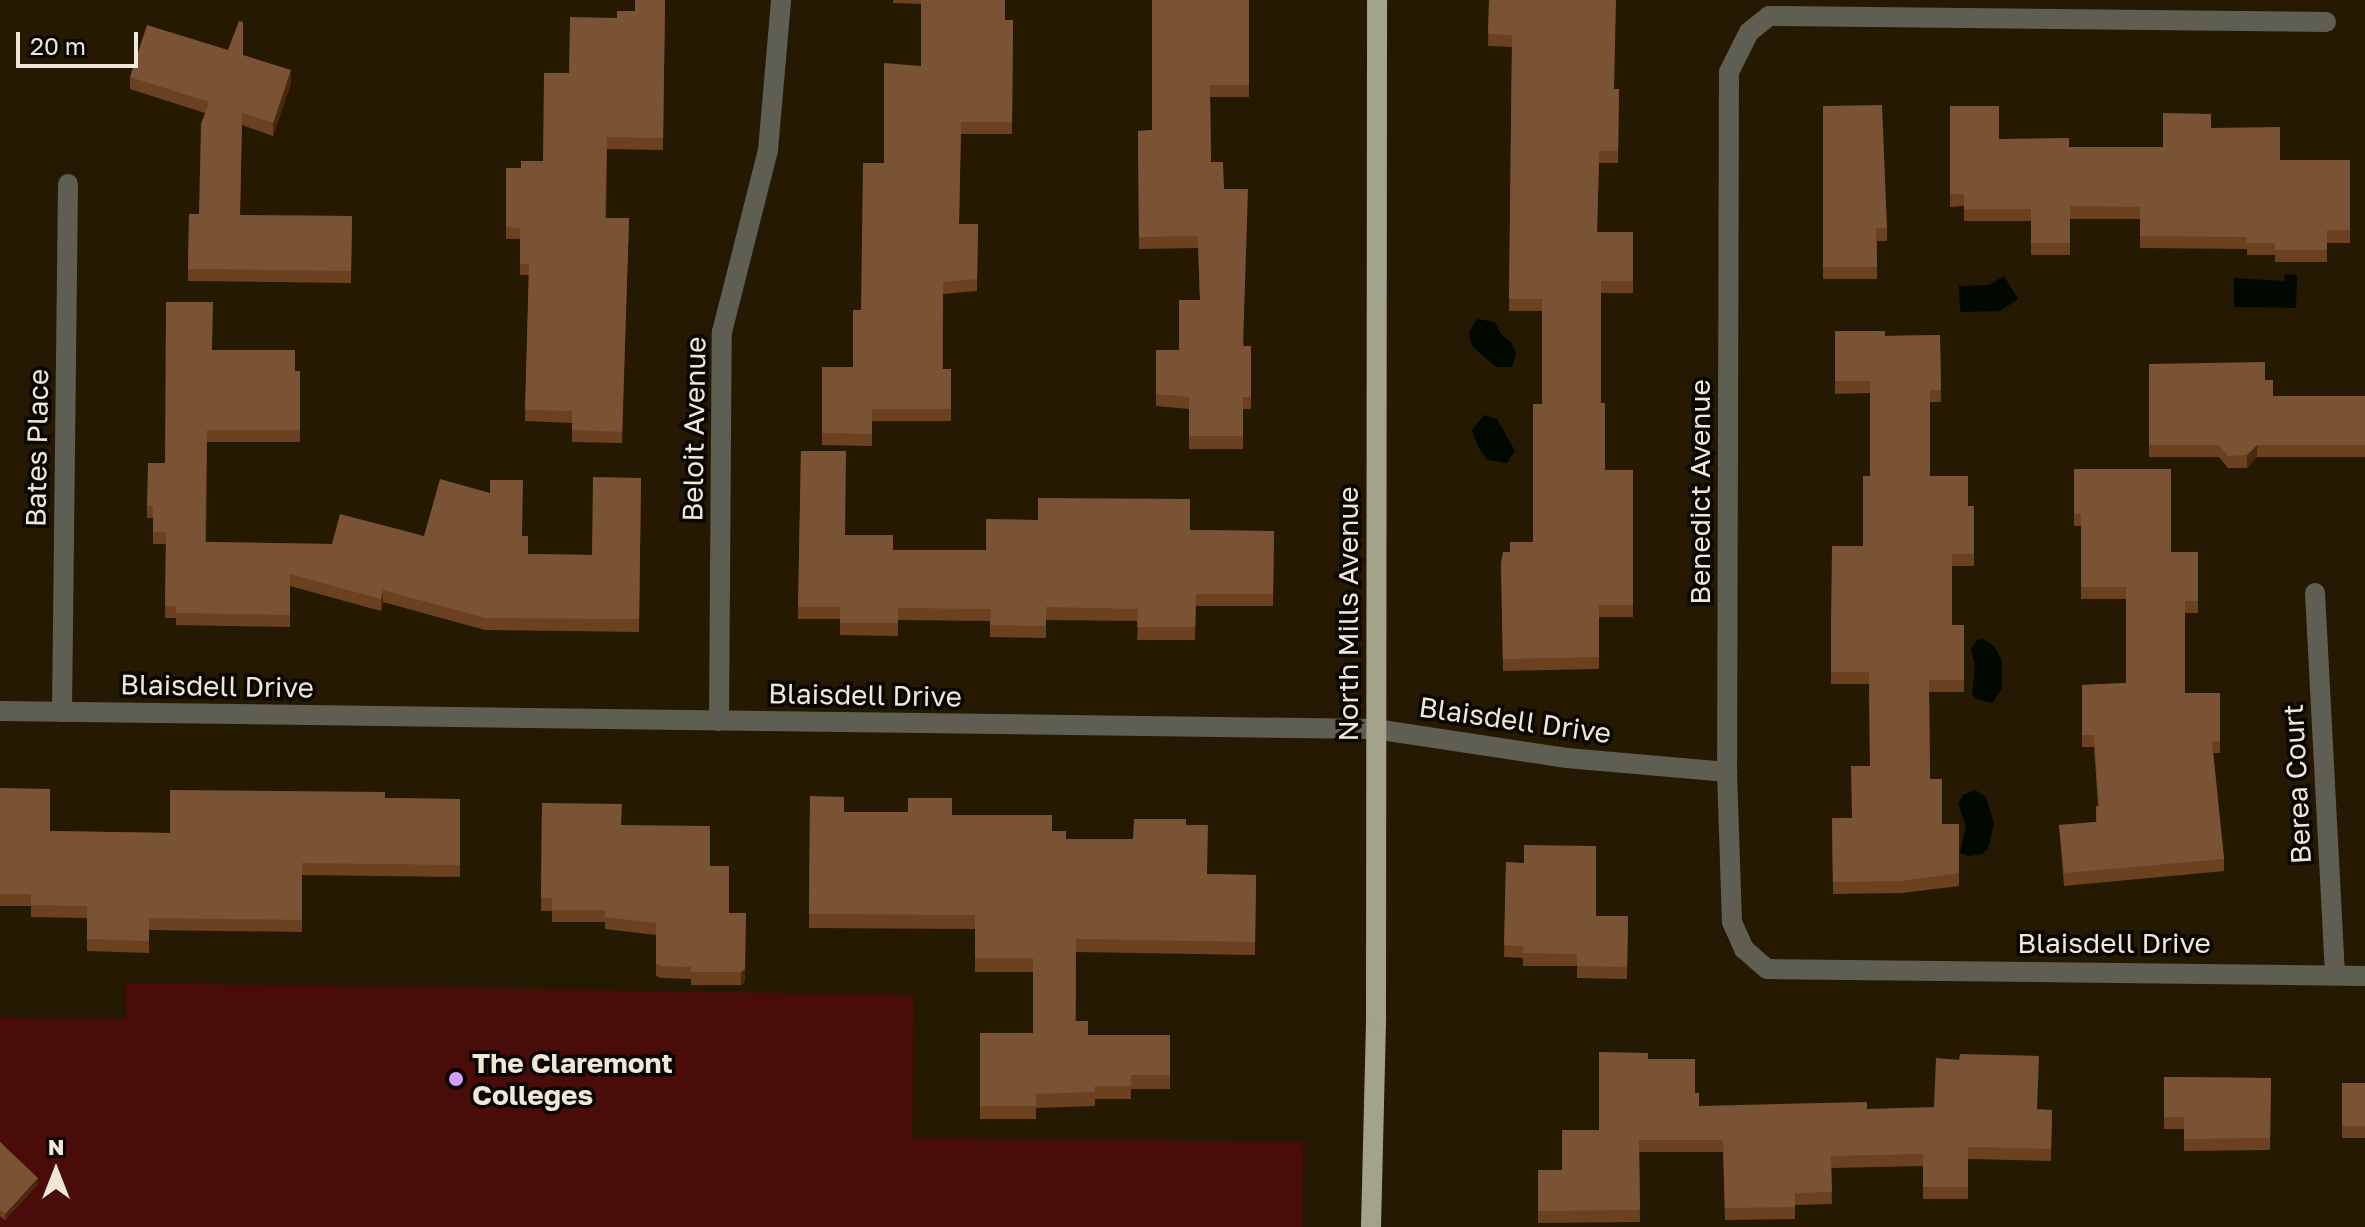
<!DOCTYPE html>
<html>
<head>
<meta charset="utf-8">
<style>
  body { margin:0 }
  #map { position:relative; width:2365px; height:1227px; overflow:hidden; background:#251902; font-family:"Golos Text",sans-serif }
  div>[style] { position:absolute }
  .green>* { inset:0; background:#4a0c09 }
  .water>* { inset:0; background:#000800 }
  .minor>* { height:20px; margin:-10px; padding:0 10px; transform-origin:10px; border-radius:10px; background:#5e5f52 }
  .major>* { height:20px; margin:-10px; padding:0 10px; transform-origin:10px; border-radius:10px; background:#a3a389 }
  .wall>* { inset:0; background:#6b4120; transform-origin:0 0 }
  .shaded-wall>* { inset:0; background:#492a0c }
  .building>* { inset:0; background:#795334; transform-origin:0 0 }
  .dots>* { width:22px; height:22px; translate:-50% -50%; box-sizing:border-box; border:4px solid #0a0601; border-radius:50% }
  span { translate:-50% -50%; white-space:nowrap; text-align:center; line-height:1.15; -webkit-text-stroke:7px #0a0601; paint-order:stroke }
  .street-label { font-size:28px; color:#efe7d8 }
  .poi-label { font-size:28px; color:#efe7d8; font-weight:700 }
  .left { translate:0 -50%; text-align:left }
  .north { position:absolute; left:16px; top:1131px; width:80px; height:80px; -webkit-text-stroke:6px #0a0601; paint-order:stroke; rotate:0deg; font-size:22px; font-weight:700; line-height:32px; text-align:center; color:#efe7d8 }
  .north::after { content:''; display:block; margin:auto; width:28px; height:36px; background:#efe7d8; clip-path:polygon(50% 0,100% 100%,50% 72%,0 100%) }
  .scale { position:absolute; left:16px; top:32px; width:122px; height:36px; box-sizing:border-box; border:4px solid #efe7d8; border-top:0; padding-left:10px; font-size:24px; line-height:28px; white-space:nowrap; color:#efe7d8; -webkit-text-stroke:6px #0a0601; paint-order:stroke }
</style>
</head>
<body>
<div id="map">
  <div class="green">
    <div style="clip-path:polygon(126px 983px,914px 995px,912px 1138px,1303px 1142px,1302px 1227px,0 1227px,0 1018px,126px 1019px)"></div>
  </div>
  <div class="water">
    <div style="clip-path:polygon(2285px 274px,2297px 275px,2296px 308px,2234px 307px,2234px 278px,2284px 281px)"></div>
    <div style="clip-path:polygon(2004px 276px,2018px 299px,2000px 311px,1960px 312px,1959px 286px,1989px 285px)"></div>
    <div style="clip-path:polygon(1477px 319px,1495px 322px,1501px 334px,1511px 342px,1516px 353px,1512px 367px,1496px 367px,1472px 346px,1469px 332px)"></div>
    <div style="clip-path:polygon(1484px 415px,1497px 419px,1515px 451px,1507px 463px,1487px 460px,1478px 447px,1472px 430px)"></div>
    <div style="clip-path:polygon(1983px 639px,1995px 647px,2002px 661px,2002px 689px,1992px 703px,1976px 699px,1972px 693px,1975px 666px,1971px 649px,1977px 640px)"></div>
    <div style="clip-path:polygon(1975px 790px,1986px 797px,1994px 823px,1988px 849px,1982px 854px,1969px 856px,1960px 853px,1966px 826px,1958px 804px,1963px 795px)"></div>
  </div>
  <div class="minor">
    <div style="left:2326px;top:22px;width:557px;rotate:-179.38deg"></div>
    <div style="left:1769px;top:16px;width:26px;rotate:141deg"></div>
    <div style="left:1749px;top:32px;width:45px;rotate:116.6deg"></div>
    <div style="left:1729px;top:72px;width:700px;rotate:90.16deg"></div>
    <div style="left:1727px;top:772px;width:150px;rotate:88.1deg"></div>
    <div style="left:1732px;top:922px;width:30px;rotate:66deg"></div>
    <div style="left:1744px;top:949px;width:30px;rotate:41deg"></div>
    <div style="left:1767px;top:969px;width:598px;rotate:0.67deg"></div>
    <div style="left:2315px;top:593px;width:381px;rotate:87deg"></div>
    <div style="left:0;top:711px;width:1375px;rotate:0.75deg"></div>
    <div style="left:1375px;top:729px;width:194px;rotate:8.6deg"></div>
    <div style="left:1567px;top:758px;width:161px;rotate:5deg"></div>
    <div style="left:62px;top:712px;width:528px;rotate:-89.35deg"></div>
    <div style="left:719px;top:721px;width:389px;rotate:-89.6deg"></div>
    <div style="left:722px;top:332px;width:188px;rotate:-75.8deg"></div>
    <div style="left:768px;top:150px;width:151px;rotate:-85deg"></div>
  </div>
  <div class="major">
    <div style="left:1371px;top:1227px;width:211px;rotate:-88.6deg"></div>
    <div style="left:1376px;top:1016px;width:1016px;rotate:-89.94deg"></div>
  </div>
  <div class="wall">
    <div style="clip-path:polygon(665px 0,663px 150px,607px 149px,606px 218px,629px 218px,622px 443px,572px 442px,572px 423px,525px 421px,529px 275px,520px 275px,520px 239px,506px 239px,506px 168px,521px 168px,543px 161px,569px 73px,617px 18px)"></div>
    <div style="clip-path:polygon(893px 0,1005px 0,1005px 20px,1013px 20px,1012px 134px,961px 134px,959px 224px,978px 224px,977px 291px,943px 294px,943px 369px,951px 369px,951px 421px,872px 421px,872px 446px,822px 445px,822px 367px,853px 367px,884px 163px,921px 66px,921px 4px,893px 3px)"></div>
    <div style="clip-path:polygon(1249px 0,1249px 97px,1210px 97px,1211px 162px,1224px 189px,1244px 346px,1251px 346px,1251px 409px,1243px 409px,1243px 449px,1189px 449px,1189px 409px,1156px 406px,1156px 350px,1179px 350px,1200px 300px,1198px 248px,1139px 249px,1138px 131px,1152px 130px)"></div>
    <div style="clip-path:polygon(1489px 0,1614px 89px,1619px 89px,1618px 163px,1599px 163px,1597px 232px,1633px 232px,1633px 293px,1601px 293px,1601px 403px,1605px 470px,1633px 470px,1633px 617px,1599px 617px,1599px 669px,1503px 671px,1501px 563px,1510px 552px,1533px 542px,1542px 404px,1542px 311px,1509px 311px,1512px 47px,1488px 46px)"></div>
    <div style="clip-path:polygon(243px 55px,291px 83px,273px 136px,242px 125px,240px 215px,352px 216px,351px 283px,188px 281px,189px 214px,199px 214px,205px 113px,130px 89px,130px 77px)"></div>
    <div style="clip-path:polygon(1823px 106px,1887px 228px,1887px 241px,1877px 241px,1877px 279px,1823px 279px)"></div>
    <div style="clip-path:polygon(1950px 106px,1999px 139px,2069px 147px,2163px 147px,2211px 128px,2280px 160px,2350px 160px,2350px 243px,2327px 243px,2327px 262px,2275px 262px,2275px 255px,2247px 255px,2247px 249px,2140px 248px,2140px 219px,2070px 219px,2070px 255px,2031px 255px,2031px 221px,1964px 221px,1964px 206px,1950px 207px)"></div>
    <div style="clip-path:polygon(1835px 331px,1885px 336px,1940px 335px,1941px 402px,1930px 402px,1930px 476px,1968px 506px,1974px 506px,1974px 566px,1952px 566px,1952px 625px,1964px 625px,1964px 692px,1929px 692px,1930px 779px,1942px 824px,1959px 824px,1959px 886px,1902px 893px,1833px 894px,1832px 818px,1852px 818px,1870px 766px,1869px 684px,1831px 684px,1831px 623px,1863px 546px,1870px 476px,1870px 393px,1835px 394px)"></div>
    <div style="clip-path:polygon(212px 350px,295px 371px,300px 371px,300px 442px,207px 442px,206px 542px,332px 544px,424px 536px,522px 536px,528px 554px,592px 555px,641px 478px,639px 632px,485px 630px,383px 602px,381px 611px,290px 586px,290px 627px,176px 625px,176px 618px,165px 618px,166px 544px,153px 544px,153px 518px,147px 518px,147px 506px)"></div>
    <div style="clip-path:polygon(2149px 364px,2265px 380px,2273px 396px,2365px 396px,2365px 457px,2257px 457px,2247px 468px,2228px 468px,2219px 457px,2149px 457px)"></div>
    <div style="clip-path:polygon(801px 451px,845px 535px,893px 550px,986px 550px,1190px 530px,1274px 531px,1273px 606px,1196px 606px,1195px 640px,1137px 640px,1138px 621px,1046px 620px,1046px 638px,990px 637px,990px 621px,898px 620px,898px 636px,840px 635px,840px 619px,798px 619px)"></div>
    <div style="clip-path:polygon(2074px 469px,2171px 552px,2198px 552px,2198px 613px,2185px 613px,2185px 693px,2220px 693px,2220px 753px,2213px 753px,2224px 859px,2224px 871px,2064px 886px,2059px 825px,2096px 822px,2096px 806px,2098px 806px,2094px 747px,2082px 747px,2082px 685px,2126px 683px,2126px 599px,2081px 599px,2081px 526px,2074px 526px)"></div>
    <div style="clip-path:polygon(0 788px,50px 831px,170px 833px,385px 798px,460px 799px,460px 877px,302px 875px,302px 932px,149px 930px,149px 953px,87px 951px,87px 918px,31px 917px,31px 906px,0 906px)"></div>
    <div style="clip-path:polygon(810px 796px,844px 812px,952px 815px,1052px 831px,1066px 839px,1133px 839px,1186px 825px,1207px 874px,1256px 875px,1255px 955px,1076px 952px,1076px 1021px,1088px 1035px,1170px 1035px,1170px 1089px,1131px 1089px,1131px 1099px,1095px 1099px,1095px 1106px,1036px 1108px,1036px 1119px,980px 1119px,980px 1033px,1033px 1033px,1033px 972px,975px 972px,975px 929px,809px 928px)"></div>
    <div style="clip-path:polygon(542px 803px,622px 825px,710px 866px,729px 913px,745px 981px,741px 985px,691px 985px,691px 979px,661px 978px,656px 976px,656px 935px,605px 929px,605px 922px,552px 922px,552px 911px,541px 911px)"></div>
    <div style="clip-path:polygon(1506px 862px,1596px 916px,1628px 916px,1627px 979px,1577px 978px,1577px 966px,1523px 966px,1523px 958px,1504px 957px)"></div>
    <div style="clip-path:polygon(1648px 1059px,1695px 1093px,1699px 1106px,1867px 1109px,2052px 1110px,2051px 1161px,1968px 1159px,1968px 1199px,1923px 1199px,1923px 1166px,1831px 1168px,1832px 1204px,1795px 1205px,1795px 1219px,1725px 1220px,1723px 1152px,1639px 1152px,1640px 1222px,1538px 1223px,1538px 1170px,1562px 1170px,1599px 1130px)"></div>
    <div style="clip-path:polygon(2164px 1077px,2271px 1078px,2270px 1150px,2184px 1151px,2184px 1129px,2164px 1129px)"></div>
    <div style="left:2342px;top:1083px;width:23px;height:55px"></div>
    <div style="clip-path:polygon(0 1142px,38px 1184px,5px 1220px,0 1216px)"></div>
  </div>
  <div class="shaded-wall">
    <div style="clip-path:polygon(291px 70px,291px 83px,273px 136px,273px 123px)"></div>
    <div style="clip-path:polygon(2257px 445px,2257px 457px,2247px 468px,2247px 455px)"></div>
    <div style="clip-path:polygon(383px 590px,383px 602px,381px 611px,381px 599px)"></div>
    <div style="clip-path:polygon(746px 913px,745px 981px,741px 985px,741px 972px)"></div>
    <div style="clip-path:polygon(38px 1178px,38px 1184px,5px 1220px,5px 1214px)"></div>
  </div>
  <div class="building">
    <div style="clip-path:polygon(635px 0,665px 0,663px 138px,607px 137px,605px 218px,629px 218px,622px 432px,572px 430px,572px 411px,525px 410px,529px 264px,520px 264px,520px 228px,506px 227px,506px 168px,521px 168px,521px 161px,543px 161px,544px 73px,569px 73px,570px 17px,617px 18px,617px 11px,635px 11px)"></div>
    <div style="clip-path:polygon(921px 0,1005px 0,1005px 20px,1013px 20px,1012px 122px,961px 122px,959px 224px,978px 224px,977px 279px,943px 282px,942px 369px,951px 369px,951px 409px,872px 409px,872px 434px,822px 433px,822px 367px,853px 367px,853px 310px,861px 310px,863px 163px,884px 163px,884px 63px,921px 66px)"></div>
    <div style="clip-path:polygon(1152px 0,1249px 0,1249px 85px,1210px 85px,1211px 162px,1223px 162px,1224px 189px,1248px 189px,1243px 346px,1251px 346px,1251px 397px,1243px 397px,1243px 436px,1189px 436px,1189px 397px,1156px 394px,1156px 350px,1179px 350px,1179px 300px,1200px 300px,1198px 236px,1139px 237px,1138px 131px,1152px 130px)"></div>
    <div style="clip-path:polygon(1489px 0,1616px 0,1614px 89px,1619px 89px,1618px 151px,1599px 151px,1597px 232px,1633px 232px,1633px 281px,1601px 281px,1601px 403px,1605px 403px,1605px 470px,1633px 470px,1633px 605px,1599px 605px,1599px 657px,1503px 659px,1501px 563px,1503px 552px,1510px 552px,1510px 542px,1533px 542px,1533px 404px,1542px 404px,1542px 299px,1509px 299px,1512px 35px,1488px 34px)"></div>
    <div style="clip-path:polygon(239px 21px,243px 22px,243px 55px,291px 70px,273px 123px,242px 113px,240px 215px,352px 216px,351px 271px,188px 269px,189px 214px,199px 214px,201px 124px,209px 102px,130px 77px,147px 25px,228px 50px)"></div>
    <div style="clip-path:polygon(1882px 105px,1887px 228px,1876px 228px,1877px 267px,1823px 267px,1823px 106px)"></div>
    <div style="clip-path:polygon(1950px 106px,1999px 106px,1999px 139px,2069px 138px,2069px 147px,2163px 147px,2163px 113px,2211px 114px,2211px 128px,2280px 127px,2280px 160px,2350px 160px,2350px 230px,2327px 230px,2327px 250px,2275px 250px,2275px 243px,2247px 243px,2247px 237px,2140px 236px,2140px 207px,2070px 206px,2070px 243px,2031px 243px,2031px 209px,1964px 209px,1964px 194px,1950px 194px)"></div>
    <div style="clip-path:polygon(166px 302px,213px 302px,212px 350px,295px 350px,295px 371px,300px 371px,300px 430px,207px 430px,205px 542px,332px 544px,340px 514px,424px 536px,440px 479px,490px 493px,490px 480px,523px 480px,522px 536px,528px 536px,528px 554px,592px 555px,593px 477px,641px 478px,639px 619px,485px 618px,383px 590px,381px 599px,290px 574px,290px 615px,176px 613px,176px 606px,165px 606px,166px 532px,153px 532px,153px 506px,147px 506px,148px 463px,165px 463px)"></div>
    <div style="clip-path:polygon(1835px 331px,1885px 331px,1885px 336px,1940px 335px,1941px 390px,1930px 390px,1930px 476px,1968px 476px,1968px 506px,1974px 506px,1974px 554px,1952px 554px,1952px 625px,1964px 625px,1964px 680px,1929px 680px,1930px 779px,1942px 779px,1942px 824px,1959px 824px,1959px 873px,1902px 881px,1833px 882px,1832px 818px,1852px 818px,1851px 766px,1870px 766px,1869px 672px,1831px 672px,1831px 623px,1832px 546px,1863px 546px,1863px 476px,1870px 476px,1870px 381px,1835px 381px)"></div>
    <div style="clip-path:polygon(2265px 362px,2265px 380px,2273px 380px,2273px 396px,2365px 396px,2365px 445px,2257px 445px,2247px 455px,2228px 456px,2219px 445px,2149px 445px,2149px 364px)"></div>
    <div style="clip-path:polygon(801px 451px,846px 451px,845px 535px,893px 535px,893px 550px,986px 550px,986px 519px,1038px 520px,1038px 498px,1190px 499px,1190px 530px,1274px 531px,1273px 594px,1196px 594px,1195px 627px,1137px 627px,1138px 609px,1046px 607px,1046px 626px,990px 625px,991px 609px,898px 608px,898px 623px,840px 623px,840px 607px,798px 607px)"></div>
    <div style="clip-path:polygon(2074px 469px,2171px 469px,2171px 552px,2198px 552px,2198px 601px,2185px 601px,2185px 693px,2220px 693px,2220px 741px,2212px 741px,2224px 859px,2064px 873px,2059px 825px,2097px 822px,2096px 806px,2099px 806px,2094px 735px,2082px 735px,2082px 685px,2126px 683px,2126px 587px,2081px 587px,2081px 514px,2074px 514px)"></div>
    <div style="clip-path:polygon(0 788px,50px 789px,50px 831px,170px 833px,170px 790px,385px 792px,385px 798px,460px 799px,460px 865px,302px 863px,302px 920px,149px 918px,149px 941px,87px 939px,87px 906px,31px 905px,31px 894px,0 894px)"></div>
    <div style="clip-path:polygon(810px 796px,844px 797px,844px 812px,908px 812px,908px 798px,952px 798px,952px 815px,1052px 815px,1052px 831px,1066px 831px,1066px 839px,1133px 839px,1134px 819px,1186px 819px,1186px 825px,1208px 825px,1207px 874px,1256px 875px,1255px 942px,1076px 939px,1075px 1021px,1088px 1021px,1088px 1035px,1170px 1035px,1170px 1075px,1131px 1075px,1131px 1086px,1095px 1086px,1095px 1092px,1036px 1094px,1036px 1106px,980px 1106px,980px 1033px,1033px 1033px,1033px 958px,975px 958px,975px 915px,809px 914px)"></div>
    <div style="clip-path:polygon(542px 803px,622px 804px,621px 825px,710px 826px,710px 866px,729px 866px,729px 913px,746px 913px,745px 969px,741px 972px,691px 972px,691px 967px,661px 966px,656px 964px,656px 923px,605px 917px,605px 910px,552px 910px,552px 898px,541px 898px)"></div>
    <div style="clip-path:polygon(1524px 845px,1596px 846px,1596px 916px,1628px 916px,1627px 967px,1577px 966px,1577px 954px,1523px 953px,1523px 946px,1504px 945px,1506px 862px,1524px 863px)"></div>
    <div style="clip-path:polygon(1599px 1052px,1648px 1053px,1648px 1059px,1695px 1059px,1695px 1093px,1699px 1093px,1699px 1106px,1867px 1102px,1867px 1109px,1934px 1107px,1936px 1058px,1959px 1060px,1960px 1054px,2039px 1056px,2037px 1109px,2052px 1110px,2051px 1149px,1968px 1147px,1968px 1187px,1923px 1187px,1923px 1154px,1831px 1156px,1832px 1192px,1795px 1193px,1795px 1207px,1725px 1208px,1723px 1140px,1639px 1140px,1640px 1210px,1538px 1211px,1538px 1170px,1562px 1170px,1562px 1130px,1599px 1130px)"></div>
    <div style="clip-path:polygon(2164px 1077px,2271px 1078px,2270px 1138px,2184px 1139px,2184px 1117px,2164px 1117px)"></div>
    <div style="left:2342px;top:1083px;width:23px;height:43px"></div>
    <div style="clip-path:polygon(0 1142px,38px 1178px,5px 1214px,0 1210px)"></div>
  </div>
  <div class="dots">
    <div style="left:456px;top:1079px;background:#d19dfe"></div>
  </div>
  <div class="street-label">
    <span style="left:694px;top:429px;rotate:-89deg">Beloit Avenue</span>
    <span style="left:37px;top:448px;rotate:-89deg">Bates Place</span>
    <span style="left:1700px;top:492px;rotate:-90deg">Benedict Avenue</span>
    <span style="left:1348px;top:614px;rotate:-90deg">North Mills Avenue</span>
    <span style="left:217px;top:686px;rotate:1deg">Blaisdell Drive</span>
    <span style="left:865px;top:695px;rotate:1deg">Blaisdell Drive</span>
    <span style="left:1515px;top:720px;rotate:8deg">Blaisdell Drive</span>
    <span style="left:2297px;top:784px;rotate:-93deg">Berea Court</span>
    <span style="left:2114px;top:943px">Blaisdell Drive</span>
  </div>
  <div class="poi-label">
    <span class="left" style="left:472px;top:1079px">The Claremont<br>Colleges</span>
  </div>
  <div class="north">N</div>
  <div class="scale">20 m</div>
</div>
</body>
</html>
